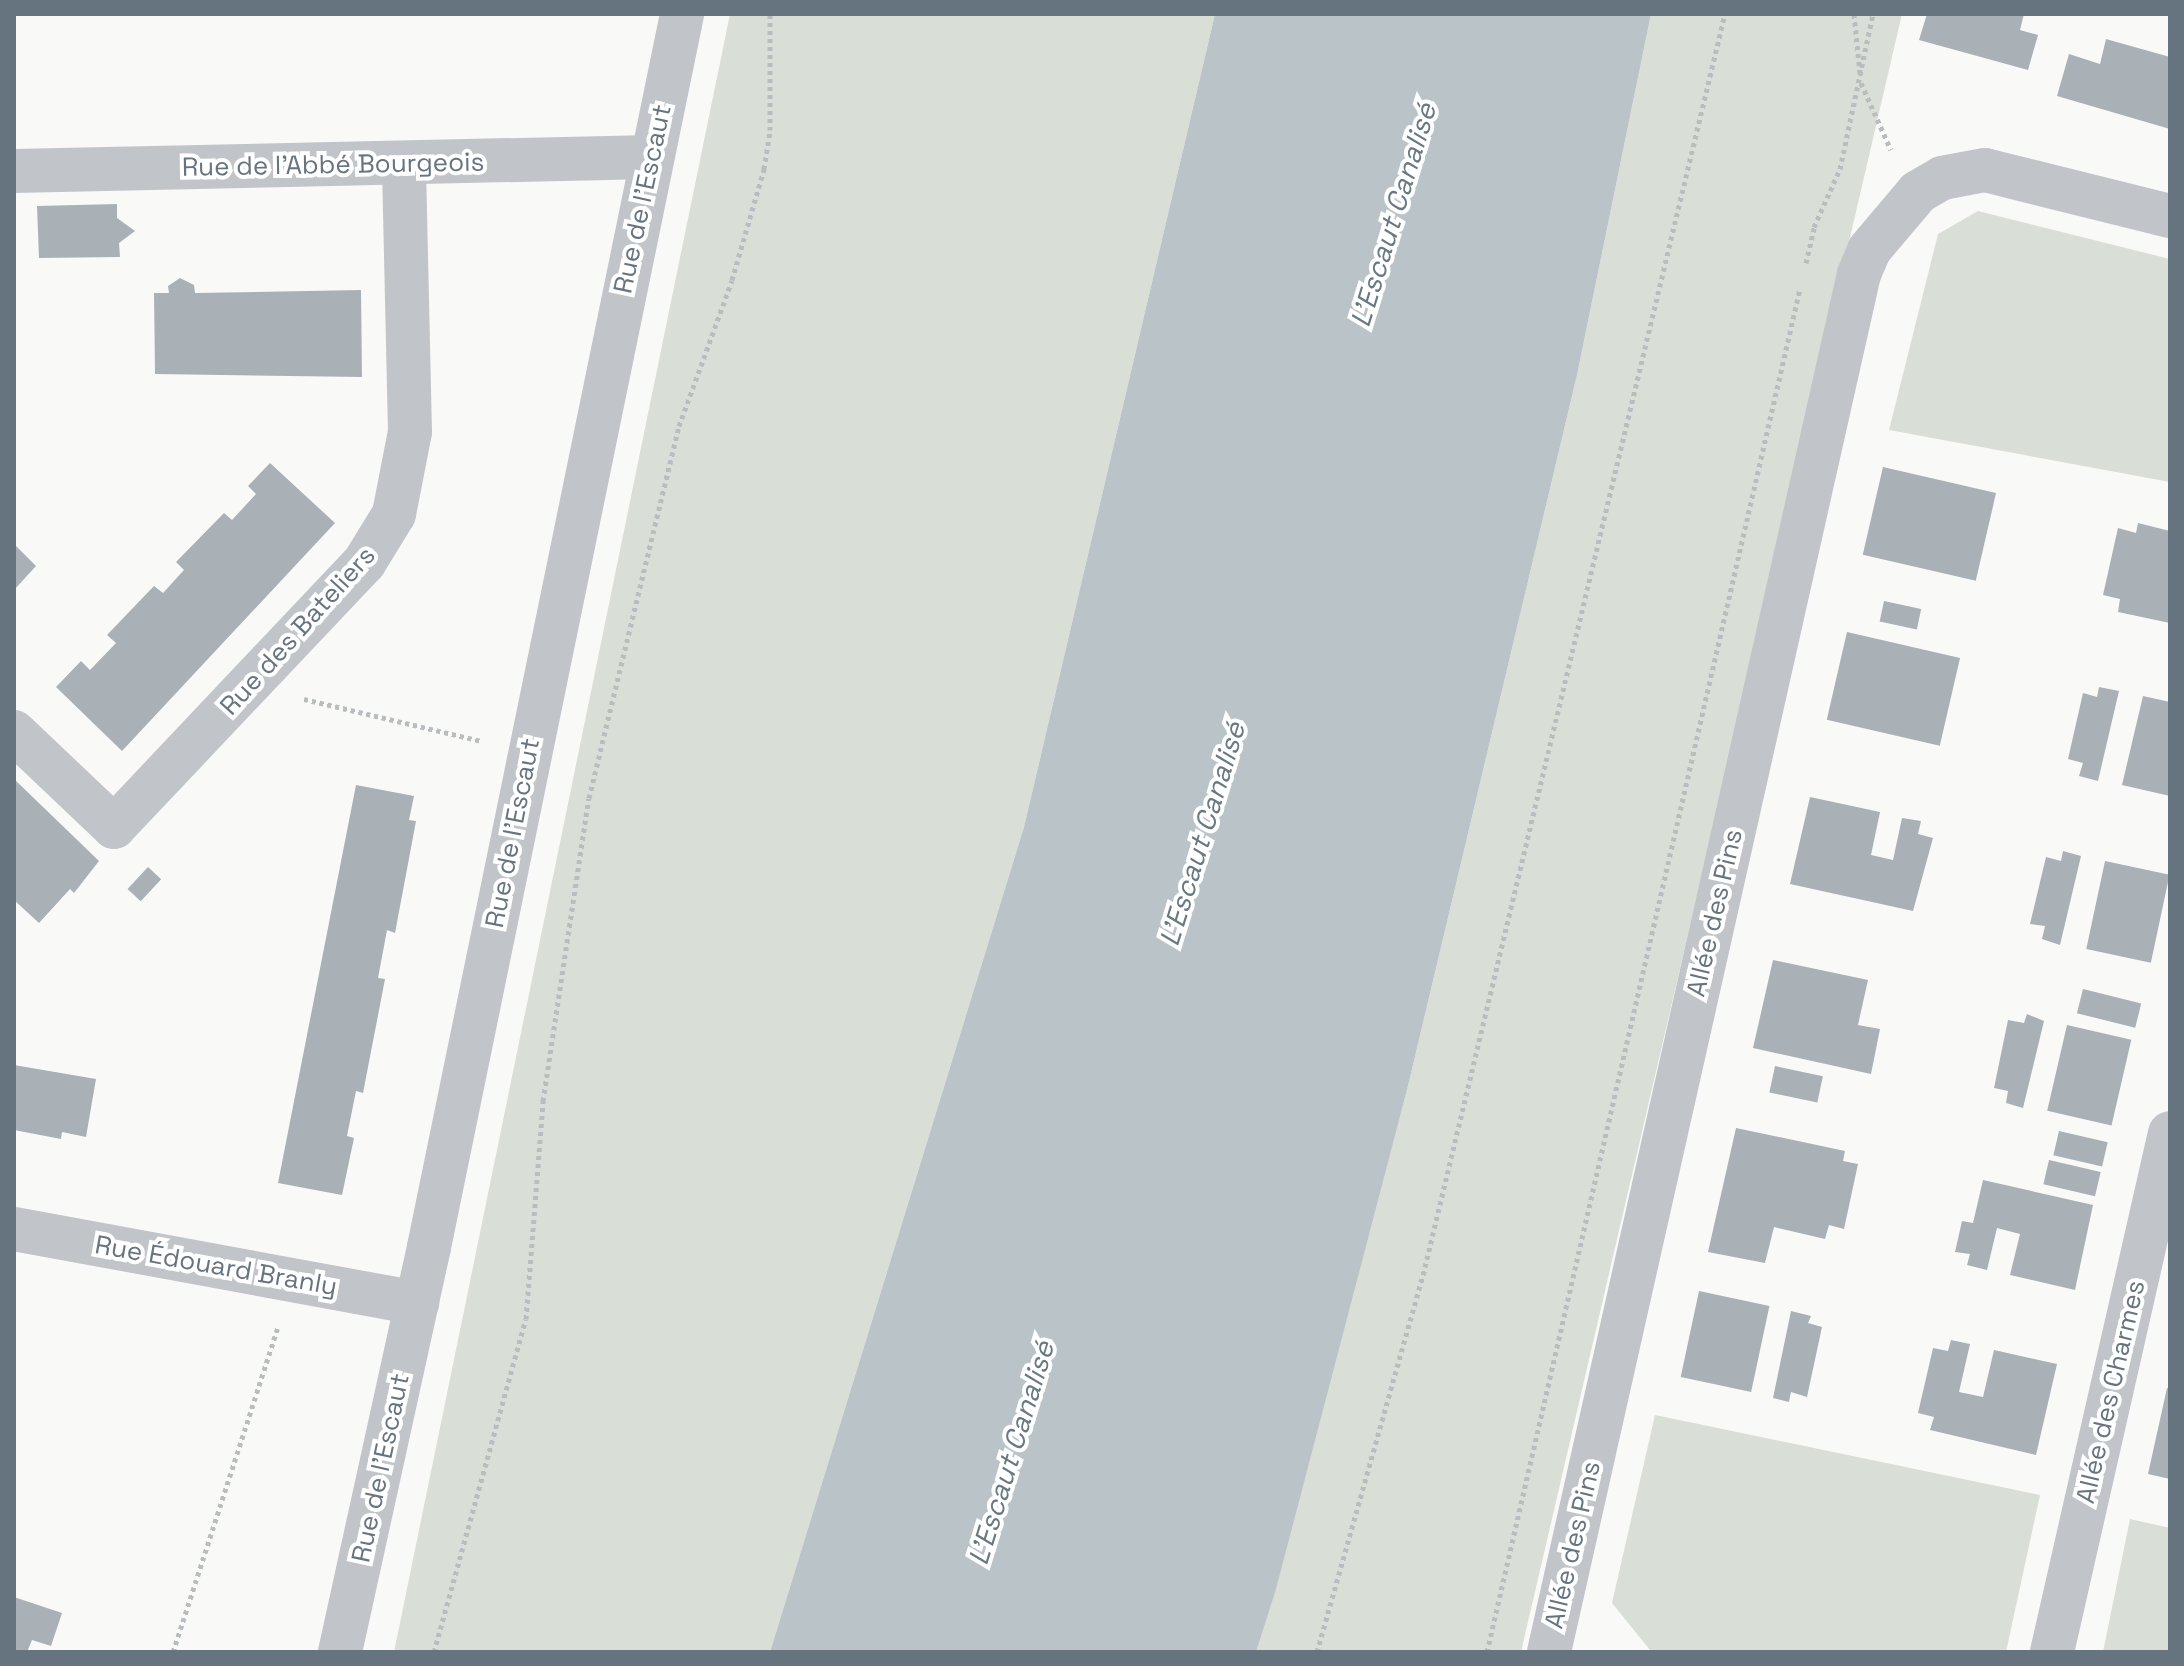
<!DOCTYPE html>
<html>
<head>
<meta charset="utf-8">
<style>
  body { margin:0 }
  #map { position:relative; width:2184px; height:1666px; overflow:hidden; background:#f9f9f8; font-family:"Space Grotesk",sans-serif }
  div>[style] { position:absolute }
  .green>* { inset:0; background:#d9ded7 }
  .water>* { inset:0; background:#bac4c8 }
  .building>* { inset:0; background:#a9b0b6; transform-origin:0 0 }
  .path>* { height:5px; margin-top:-2.5px; transform-origin:0; background:repeating-linear-gradient(90deg,#babdc0 0 4px,transparent 0 8px) }
  .street>* { height:44px; margin:-22px; padding:0 22px; transform-origin:22px; border-radius:22px; background:#c1c5c9 }
  span { translate:-50% -50%; white-space:nowrap; text-align:center; line-height:1.15; -webkit-text-stroke:8px #fff; paint-order:stroke }
  .street-label { font-size:26px; color:#667480 }
  .water-label { font-size:28px; color:#677981; font-style:italic }
  .frame { position:absolute; inset:0; border:16px solid #667480; pointer-events:none }
</style>
</head>
<body>
<div id="map">
  <div class="green">
    <div style="clip-path:polygon(730px 14px,1215px 14px,1024px 827px,770px 1652px,394px 1652px)"></div>
    <div style="clip-path:polygon(1651px 14px,1902px 14px,1521px 1652px,1256px 1652px,1408px 1086px,1577px 375px)"></div>
    <div style="clip-path:polygon(1978px 211px,2170px 259px,2170px 482px,1889px 430px,1938px 234px)"></div>
    <div style="clip-path:polygon(1655px 1415px,2040px 1495px,2006px 1652px,1650px 1650px,1612px 1603px)"></div>
    <div style="clip-path:polygon(2130px 1519px,2170px 1528px,2170px 1652px,2103px 1652px)"></div>
  </div>
  <div class="water">
    <div style="clip-path:polygon(1215px 14px,1651px 14px,1577px 375px,1408px 1086px,1276px 1589px,1256px 1652px,770px 1652px,1024px 827px)"></div>
  </div>
  <div class="building">
    <div style="clip-path:polygon(1927px 14px,2024px 14px,2020px 30px,2038px 35px,2028px 70px,1919px 40px)"></div>
    <div style="clip-path:polygon(2106px 39px,2170px 57px,2170px 129px,2057px 96px,2069px 54px,2100px 64px)"></div>
    <div style="clip-path:polygon(117px 204px,117px 218px,135px 231px,119px 243px,120px 257px,39px 258px,37px 206px)"></div>
    <div style="clip-path:polygon(180px 278px,194px 285px,195px 293px,361px 290px,362px 377px,155px 374px,154px 293px,169px 293px,168px 286px)"></div>
    <div style="clip-path:polygon(270px 463px,335px 523px,122px 751px,56px 687px,81px 661px,90px 670px,116px 643px,107px 635px,154px 586px,163px 593px,184px 570px,176px 562px,224px 513px,232px 520px,256px 494px,248px 486px)"></div>
    <div style="left:1883px;top:467px;width:116px;height:90px;rotate:13deg"></div>
    <div style="clip-path:polygon(2138px 523px,2170px 531px,2170px 623px,2118px 612px,2120px 599px,2103px 595px,2118px 528px,2136px 533px)"></div>
    <div style="clip-path:polygon(14px 544px,36px 566px,14px 590px)"></div>
    <div style="left:1884px;top:601px;width:38px;height:21px;rotate:12deg"></div>
    <div style="left:1847px;top:632px;width:116px;height:90px;rotate:13deg"></div>
    <div style="clip-path:polygon(2099px 687px,2119px 691px,2098px 781px,2079px 776px,2083px 763px,2068px 759px,2083px 693px,2097px 697px)"></div>
    <div style="clip-path:polygon(2143px 696px,2170px 702px,2170px 796px,2122px 785px)"></div>
    <div style="clip-path:polygon(14px 779px,99px 861px,74px 893px,70px 889px,39px 923px,14px 900px)"></div>
    <div style="clip-path:polygon(356px 785px,414px 796px,409px 820px,416px 821px,395px 933px,387px 930px,378px 978px,385px 979px,363px 1093px,356px 1091px,347px 1136px,354px 1138px,342px 1195px,278px 1183px)"></div>
    <div style="clip-path:polygon(1810px 797px,1880px 812px,1871px 855px,1893px 860px,1902px 818px,1921px 821px,1918px 834px,1933px 838px,1913px 911px,1790px 884px)"></div>
    <div style="clip-path:polygon(2063px 851px,2081px 856px,2060px 945px,2042px 939px,2045px 926px,2030px 924px,2046px 857px,2061px 861px)"></div>
    <div style="left:2105px;top:861px;width:66px;height:90px;rotate:12deg"></div>
    <div style="left:148px;top:867px;width:18px;height:30px;rotate:43deg"></div>
    <div style="clip-path:polygon(1773px 960px,1868px 980px,1858px 1025px,1880px 1029px,1871px 1074px,1753px 1048px)"></div>
    <div style="left:2083px;top:989px;width:60px;height:25px;rotate:14deg"></div>
    <div style="clip-path:polygon(2027px 1014px,2044px 1021px,2023px 1108px,2006px 1103px,2008px 1091px,1994px 1088px,2008px 1020px,2024px 1023px)"></div>
    <div style="left:2067px;top:1025px;width:66px;height:88px;rotate:13deg"></div>
    <div style="clip-path:polygon(14px 1065px,96px 1079px,86px 1137px,62px 1132px,61px 1139px,14px 1130px)"></div>
    <div style="left:1775px;top:1066px;width:49px;height:27px;rotate:12deg"></div>
    <div style="clip-path:polygon(1736px 1128px,1845px 1151px,1843px 1161px,1858px 1164px,1844px 1229px,1829px 1225px,1825px 1239px,1774px 1227px,1765px 1263px,1708px 1252px)"></div>
    <div style="left:2059px;top:1131px;width:50px;height:25px;rotate:13deg"></div>
    <div style="left:2049px;top:1160px;width:53px;height:25px;rotate:13deg"></div>
    <div style="clip-path:polygon(1983px 1180px,2093px 1205px,2075px 1290px,2010px 1275px,2020px 1234px,1997px 1228px,1987px 1270px,1967px 1265px,1970px 1254px,1955px 1252px,1962px 1221px,1973px 1223px)"></div>
    <div style="left:1699px;top:1291px;width:72px;height:88px;rotate:12deg"></div>
    <div style="clip-path:polygon(1791px 1311px,1811px 1316px,1808px 1323px,1822px 1327px,1807px 1397px,1791px 1392px,1789px 1402px,1773px 1398px)"></div>
    <div style="clip-path:polygon(1951px 1340px,1970px 1344px,1959px 1392px,1983px 1397px,1994px 1350px,2057px 1364px,2036px 1455px,1930px 1430px,1934px 1417px,1918px 1413px,1933px 1348px,1948px 1351px)"></div>
    <div style="clip-path:polygon(2167px 1388px,2170px 1389px,2170px 1479px,2148px 1474px)"></div>
    <div style="clip-path:polygon(14px 1597px,62px 1613px,51px 1646px,32px 1640px,27px 1652px,14px 1652px)"></div>
  </div>
  <div class="path">
    <div style="left:1854px;top:14px;width:59px;rotate:84.2deg"></div>
    <div style="left:1861px;top:83px;width:73px;rotate:65.9deg"></div>
    <div style="left:1806px;top:263px;width:37px;rotate:-77deg"></div>
    <div style="left:1814px;top:227px;width:64px;rotate:-65.9deg"></div>
    <div style="left:1840px;top:169px;width:158px;rotate:-78deg"></div>
    <div style="left:304px;top:699px;width:183px;rotate:13.3deg"></div>
    <div style="left:173px;top:1652px;width:342px;rotate:-72.1deg"></div>
    <div style="left:434px;top:1652px;width:345px;rotate:-74.6deg"></div>
    <div style="left:526px;top:1319px;width:219px;rotate:-85.5deg"></div>
    <div style="left:543px;top:1101px;width:306px;rotate:-81.4deg"></div>
    <div style="left:589px;top:798px;width:383px;rotate:-76.4deg"></div>
    <div style="left:679px;top:426px;width:155px;rotate:-70deg"></div>
    <div style="left:732px;top:280px;width:116px;rotate:-73.9deg"></div>
    <div style="left:764px;top:169px;width:39px;rotate:-81deg"></div>
    <div style="left:770px;top:130px;width:116px;rotate:-90deg"></div>
    <div style="left:1317px;top:1652px;width:400px;rotate:-74.3deg"></div>
    <div style="left:1425px;top:1267px;width:1288px;rotate:-76.54deg"></div>
    <div style="left:1487px;top:1652px;width:1398px;rotate:-77.07deg"></div>
  </div>
  <div class="street">
    <div style="left:14px;top:171px;width:638px;rotate:-1.26deg"></div>
    <div style="left:14px;top:732px;width:138px;rotate:43.5deg"></div>
    <div style="left:114px;top:827px;width:364px;rotate:-46.6deg"></div>
    <div style="left:364px;top:563px;width:57px;rotate:-58.5deg"></div>
    <div style="left:394px;top:514px;width:84px;rotate:-79deg"></div>
    <div style="left:410px;top:432px;width:269px;rotate:-91.3deg"></div>
    <div style="left:14px;top:1229px;width:410px;rotate:10.4deg"></div>
    <div style="left:340px;top:1652px;width:415px;rotate:-77.6deg"></div>
    <div style="left:429px;top:1247px;width:1259px;rotate:-78.4deg"></div>
    <div style="left:1549px;top:1652px;width:1412px;rotate:-77.32deg"></div>
    <div style="left:1859px;top:274px;width:26px;rotate:-67deg"></div>
    <div style="left:1869px;top:250px;width:76px;rotate:-49.8deg"></div>
    <div style="left:1918px;top:192px;width:28px;rotate:-30deg"></div>
    <div style="left:1942px;top:178px;width:44px;rotate:-10.5deg"></div>
    <div style="left:1985px;top:170px;width:191px;rotate:14deg"></div>
    <div style="left:2052px;top:1652px;width:532px;rotate:-77.19deg"></div>
  </div>
  <div class="street-label">
    <span style="left:333px;top:165px;rotate:-1deg">Rue de l'Abbé Bourgeois</span>
    <span style="left:643px;top:199px;rotate:-78deg">Rue de l'Escaut</span>
    <span style="left:298px;top:631px;rotate:-48deg">Rue des Bateliers</span>
    <span style="left:513px;top:833px;rotate:-79deg">Rue de l'Escaut</span>
    <span style="left:1715px;top:913px;rotate:-77deg">Allée des Pins</span>
    <span style="left:216px;top:1266px;rotate:10deg">Rue Édouard Branly</span>
    <span style="left:2111px;top:1392px;rotate:-77deg">Allée des Charmes</span>
    <span style="left:381px;top:1468px;rotate:-78deg">Rue de l'Escaut</span>
    <span style="left:1573px;top:1545px;rotate:-77deg">Allée des Pins</span>
  </div>
  <div class="water-label">
    <span style="left:1393px;top:215px;rotate:-73deg">L'Escaut Canalisé</span>
    <span style="left:1202px;top:834px;rotate:-73deg">L'Escaut Canalisé</span>
    <span style="left:1011px;top:1453px;rotate:-73deg">L'Escaut Canalisé</span>
  </div>
  <div class="frame"></div>
</div>
</body>
</html>
